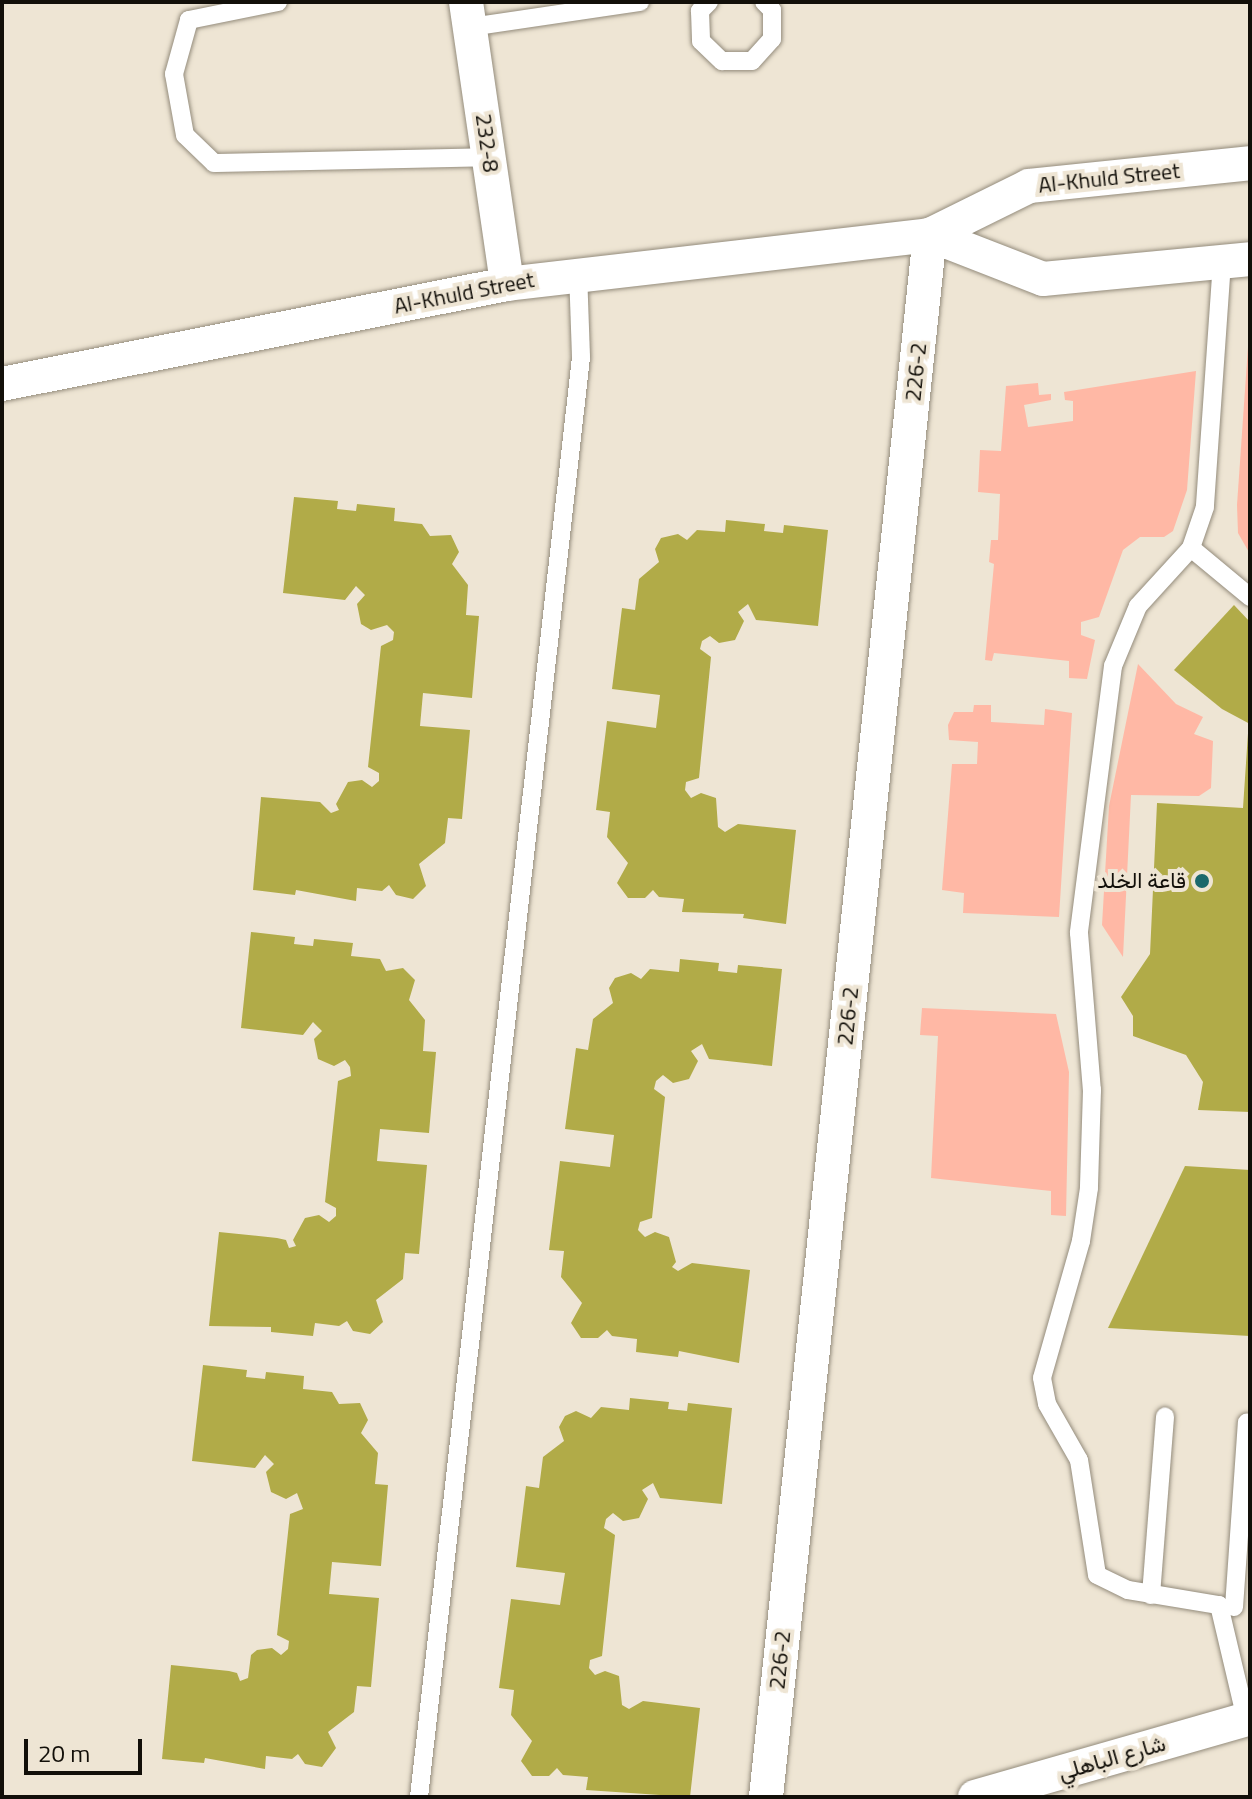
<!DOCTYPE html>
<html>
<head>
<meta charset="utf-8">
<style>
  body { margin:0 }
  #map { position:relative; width:1252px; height:1799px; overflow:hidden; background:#eee5d4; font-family:"Titillium Web",Vazirmatn,sans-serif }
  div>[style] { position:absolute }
  .green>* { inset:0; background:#ffb8a5 }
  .building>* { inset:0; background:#b1ab48 }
  .roads { filter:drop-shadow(0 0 2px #948c7c) drop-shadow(0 0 2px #948c7c) }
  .lane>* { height:18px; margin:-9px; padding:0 9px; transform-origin:9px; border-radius:9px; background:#fff }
  .street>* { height:34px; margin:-17px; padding:0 17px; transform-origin:17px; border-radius:17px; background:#fff }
  .dots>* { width:22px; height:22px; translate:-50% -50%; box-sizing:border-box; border:4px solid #eee5d4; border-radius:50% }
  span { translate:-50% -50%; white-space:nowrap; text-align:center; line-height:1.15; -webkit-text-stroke:8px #eee5d4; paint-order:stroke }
  .street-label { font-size:22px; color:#120f09 }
  .poi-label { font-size:22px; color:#120f09 }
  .right { translate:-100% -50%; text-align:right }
  .frame { position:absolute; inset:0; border:4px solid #120f09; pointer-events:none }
  .scale { position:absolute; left:24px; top:1739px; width:118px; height:36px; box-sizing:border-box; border:4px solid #120f09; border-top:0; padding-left:10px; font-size:24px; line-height:28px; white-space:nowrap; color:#120f09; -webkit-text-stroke:6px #eee5d4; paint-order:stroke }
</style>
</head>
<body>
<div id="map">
  <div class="green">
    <div style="clip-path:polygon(1250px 318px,1250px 554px,1238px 533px,1237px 505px)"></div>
    <div style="clip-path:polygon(1196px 371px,1187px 490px,1173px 531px,1164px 537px,1140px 537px,1123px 550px,1099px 617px,1081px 622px,1081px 635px,1095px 640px,1087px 679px,1069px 678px,1069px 661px,994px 653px,992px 661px,985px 660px,994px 564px,989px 562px,991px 540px,998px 540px,1000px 494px,978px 492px,980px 450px,1001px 451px,1006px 386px,1038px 383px,1039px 395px,1051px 394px,1051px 400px,1024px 405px,1028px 427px,1073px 421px,1073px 401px,1065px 400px,1064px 392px)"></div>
    <div style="clip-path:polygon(1138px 664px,1176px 704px,1203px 717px,1194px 734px,1213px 741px,1211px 788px,1199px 796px,1131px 795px,1123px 957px,1102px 925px,1109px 806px)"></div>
    <div style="clip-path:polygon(974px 705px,991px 705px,991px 722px,1044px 725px,1045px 709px,1072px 713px,1059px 917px,963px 913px,964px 893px,942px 890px,952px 764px,977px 764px,978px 742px,949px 740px,948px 725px,954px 712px,973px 712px)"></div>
    <div style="clip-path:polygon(922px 1008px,1056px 1014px,1069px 1072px,1066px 1216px,1051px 1215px,1051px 1191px,931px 1178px,938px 1036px,920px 1035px)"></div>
  </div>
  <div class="building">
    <div style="clip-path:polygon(294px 497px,338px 501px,337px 509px,356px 511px,357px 504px,395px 508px,394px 521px,422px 524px,430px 536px,451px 535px,459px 552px,452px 564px,468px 585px,466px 615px,479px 616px,472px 698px,423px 693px,420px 726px,470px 730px,462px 819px,448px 818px,445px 843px,419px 864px,426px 886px,413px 899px,396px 895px,389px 885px,382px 891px,357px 888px,356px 901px,296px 890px,295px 895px,253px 890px,261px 797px,320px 802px,331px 813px,339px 810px,336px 804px,348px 782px,362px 780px,372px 787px,379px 781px,379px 773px,368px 767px,381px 646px,393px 640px,394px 632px,387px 625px,371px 630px,361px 624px,357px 604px,365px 595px,356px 586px,345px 600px,283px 593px)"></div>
    <div style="clip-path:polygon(726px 520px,765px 524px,764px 531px,783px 533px,784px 525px,828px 530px,818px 626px,756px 620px,748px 604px,738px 612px,744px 621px,735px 640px,719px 643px,710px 636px,702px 641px,700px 649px,711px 657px,699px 778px,686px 782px,685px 790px,691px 798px,701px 793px,716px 798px,718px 827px,725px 832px,738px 824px,796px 830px,786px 924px,743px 918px,744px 914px,682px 912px,684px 899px,659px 897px,653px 890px,645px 898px,628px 898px,617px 883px,628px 863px,607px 837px,610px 812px,596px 810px,607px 721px,656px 728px,660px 695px,612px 689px,622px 608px,635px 610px,639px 579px,659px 562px,655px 549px,661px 538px,678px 534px,687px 540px,697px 530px,725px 532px)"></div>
    <div style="clip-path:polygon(1234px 605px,1250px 622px,1250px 724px,1222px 709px,1174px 670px)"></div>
    <div style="clip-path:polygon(1248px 733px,1250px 1112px,1198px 1110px,1203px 1082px,1186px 1055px,1133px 1036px,1133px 1016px,1121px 997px,1150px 954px,1157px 803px,1243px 808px)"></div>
    <div style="clip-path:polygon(251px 932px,295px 937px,294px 944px,313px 946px,314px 939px,353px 943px,351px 956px,380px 959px,386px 971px,403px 968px,415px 980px,409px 1000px,425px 1020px,423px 1051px,436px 1052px,429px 1133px,380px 1129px,377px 1161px,427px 1165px,419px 1254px,405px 1253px,403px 1279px,376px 1300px,383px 1322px,370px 1334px,353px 1331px,347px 1321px,339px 1326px,315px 1323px,313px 1336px,271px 1332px,271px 1327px,209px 1326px,219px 1232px,277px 1238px,286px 1240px,289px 1248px,296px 1246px,293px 1240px,305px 1218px,319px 1215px,329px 1222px,336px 1216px,336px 1208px,325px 1202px,338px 1081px,351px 1076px,350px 1067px,345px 1060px,334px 1066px,318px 1059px,314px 1039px,322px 1031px,313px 1022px,303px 1035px,241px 1028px)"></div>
    <div style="clip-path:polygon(680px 959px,719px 963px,718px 971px,737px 973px,738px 965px,782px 969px,772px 1066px,709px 1059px,702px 1044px,691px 1051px,698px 1061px,689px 1079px,673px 1083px,663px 1075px,656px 1081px,654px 1089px,665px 1097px,652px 1218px,640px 1222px,638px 1230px,645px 1237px,655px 1232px,669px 1237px,676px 1262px,672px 1267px,678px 1271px,692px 1263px,750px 1270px,739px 1363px,679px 1351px,678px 1357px,636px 1352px,637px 1339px,612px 1336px,607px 1330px,598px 1338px,581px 1338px,571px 1323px,582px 1303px,561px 1277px,564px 1251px,549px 1250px,560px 1161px,610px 1167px,614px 1135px,565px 1129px,576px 1048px,588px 1050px,593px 1019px,613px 1003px,609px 988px,615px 978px,631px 973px,641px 979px,650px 969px,679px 972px)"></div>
    <div style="clip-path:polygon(1185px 1166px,1250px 1170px,1250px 1336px,1108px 1328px)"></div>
    <div style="clip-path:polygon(203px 1365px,247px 1370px,246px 1377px,265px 1379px,266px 1372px,304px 1376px,303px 1389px,332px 1392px,339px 1404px,360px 1403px,368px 1420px,361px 1433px,378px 1453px,375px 1484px,388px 1485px,381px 1566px,332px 1562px,329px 1594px,379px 1598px,371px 1687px,357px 1686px,354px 1712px,328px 1732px,336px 1748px,322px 1767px,305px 1764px,298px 1754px,292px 1759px,266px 1756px,265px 1769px,205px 1758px,204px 1763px,162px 1759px,171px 1665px,229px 1671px,237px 1673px,240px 1681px,248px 1678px,251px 1655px,257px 1650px,272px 1648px,281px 1655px,288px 1649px,289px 1641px,277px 1635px,290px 1514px,303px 1509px,297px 1493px,286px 1499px,271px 1492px,266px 1472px,274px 1464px,265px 1455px,255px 1468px,192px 1461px)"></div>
    <div style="clip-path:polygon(630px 1398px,669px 1402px,668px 1409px,687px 1411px,688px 1403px,732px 1408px,722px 1504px,660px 1498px,653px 1483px,642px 1490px,648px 1499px,639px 1518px,623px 1521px,613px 1513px,606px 1519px,604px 1528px,615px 1535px,602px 1656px,590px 1660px,589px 1668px,595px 1675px,605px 1671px,619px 1676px,622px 1705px,629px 1709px,643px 1701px,700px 1708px,690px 1797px,586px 1790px,588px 1777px,563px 1775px,557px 1768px,549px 1776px,532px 1776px,521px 1761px,532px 1741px,511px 1715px,514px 1690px,499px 1688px,511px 1599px,560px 1605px,565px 1573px,516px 1567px,526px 1486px,539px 1488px,543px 1457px,564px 1441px,559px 1427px,565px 1416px,576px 1411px,591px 1418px,601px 1407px,629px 1410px)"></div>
  </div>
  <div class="roads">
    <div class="lane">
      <div style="left:278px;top:2px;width:91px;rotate:168.6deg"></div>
      <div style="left:189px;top:20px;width:56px;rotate:105.5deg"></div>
      <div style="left:174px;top:74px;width:62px;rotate:79.8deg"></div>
      <div style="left:185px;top:135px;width:40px;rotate:44deg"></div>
      <div style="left:214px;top:163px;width:275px;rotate:-1.2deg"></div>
      <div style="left:709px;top:2px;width:13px;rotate:135deg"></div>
      <div style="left:700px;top:11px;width:30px;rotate:88deg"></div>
      <div style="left:701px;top:41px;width:29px;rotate:44deg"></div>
      <div style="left:722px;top:61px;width:30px"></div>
      <div style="left:752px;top:61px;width:30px;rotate:-48deg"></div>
      <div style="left:772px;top:39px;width:29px;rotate:-90deg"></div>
      <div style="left:772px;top:10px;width:11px;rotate:-135deg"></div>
      <div style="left:470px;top:27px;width:172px;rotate:-8.4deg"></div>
      <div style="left:1222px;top:262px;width:246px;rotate:94deg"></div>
      <div style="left:1205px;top:507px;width:43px;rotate:108.9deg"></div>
      <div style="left:1191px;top:548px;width:79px;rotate:132.4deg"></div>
      <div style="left:1138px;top:606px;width:65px;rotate:112.6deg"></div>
      <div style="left:1113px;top:666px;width:269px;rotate:97.3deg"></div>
      <div style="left:1079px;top:933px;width:158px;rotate:85.3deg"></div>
      <div style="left:1092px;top:1090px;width:98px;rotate:91.8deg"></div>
      <div style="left:1089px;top:1188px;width:54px;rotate:98.6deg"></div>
      <div style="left:1081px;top:1241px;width:142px;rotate:105.9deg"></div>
      <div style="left:1042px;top:1378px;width:26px;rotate:79deg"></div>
      <div style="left:1047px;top:1404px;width:64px;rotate:60.3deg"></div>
      <div style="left:1079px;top:1460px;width:116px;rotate:81.1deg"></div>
      <div style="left:1097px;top:1575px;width:34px;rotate:26deg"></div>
      <div style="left:1128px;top:1590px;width:92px;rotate:9.4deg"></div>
      <div style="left:1219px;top:1605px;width:117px;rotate:76.7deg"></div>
      <div style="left:1191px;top:548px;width:77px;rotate:39.7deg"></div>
      <div style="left:1151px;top:1595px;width:179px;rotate:-85.5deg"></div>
      <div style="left:1234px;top:1607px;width:185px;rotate:-86deg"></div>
      <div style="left:419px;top:1797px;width:1449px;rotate:-83.58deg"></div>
      <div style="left:581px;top:357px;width:85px;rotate:-92deg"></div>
    </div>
    <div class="street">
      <div style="left:466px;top:2px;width:285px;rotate:81.7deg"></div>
      <div style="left:930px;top:235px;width:121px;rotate:21.3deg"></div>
      <div style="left:1043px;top:279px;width:208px;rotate:-5.5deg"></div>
      <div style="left:2px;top:384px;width:515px;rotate:-11.2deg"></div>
      <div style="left:507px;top:284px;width:426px;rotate:-6.6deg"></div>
      <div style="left:930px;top:235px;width:110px;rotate:-26.3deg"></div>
      <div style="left:1029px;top:186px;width:222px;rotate:-5.9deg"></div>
      <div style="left:766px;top:1797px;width:1571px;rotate:-84.01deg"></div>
      <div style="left:975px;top:1797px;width:286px;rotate:-16deg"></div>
    </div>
  </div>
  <div class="dots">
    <div style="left:1202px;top:881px;background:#1b686c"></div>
  </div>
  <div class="street-label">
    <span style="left:487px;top:143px;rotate:82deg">232-8</span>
    <span style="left:1109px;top:178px;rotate:-6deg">Al-Khuld Street</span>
    <span style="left:464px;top:293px;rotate:-11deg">Al-Khuld Street</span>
    <span style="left:916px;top:372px;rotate:-84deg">226-2</span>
    <span style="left:848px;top:1016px;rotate:-84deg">226-2</span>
    <span style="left:780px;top:1660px;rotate:-84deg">226-2</span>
    <span style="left:1112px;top:1758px;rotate:-16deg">شارع الباهلي</span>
  </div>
  <div class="poi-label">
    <span class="right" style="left:1186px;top:881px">قاعة الخلد</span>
  </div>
  <div class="frame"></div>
  <div class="scale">20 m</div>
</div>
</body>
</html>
